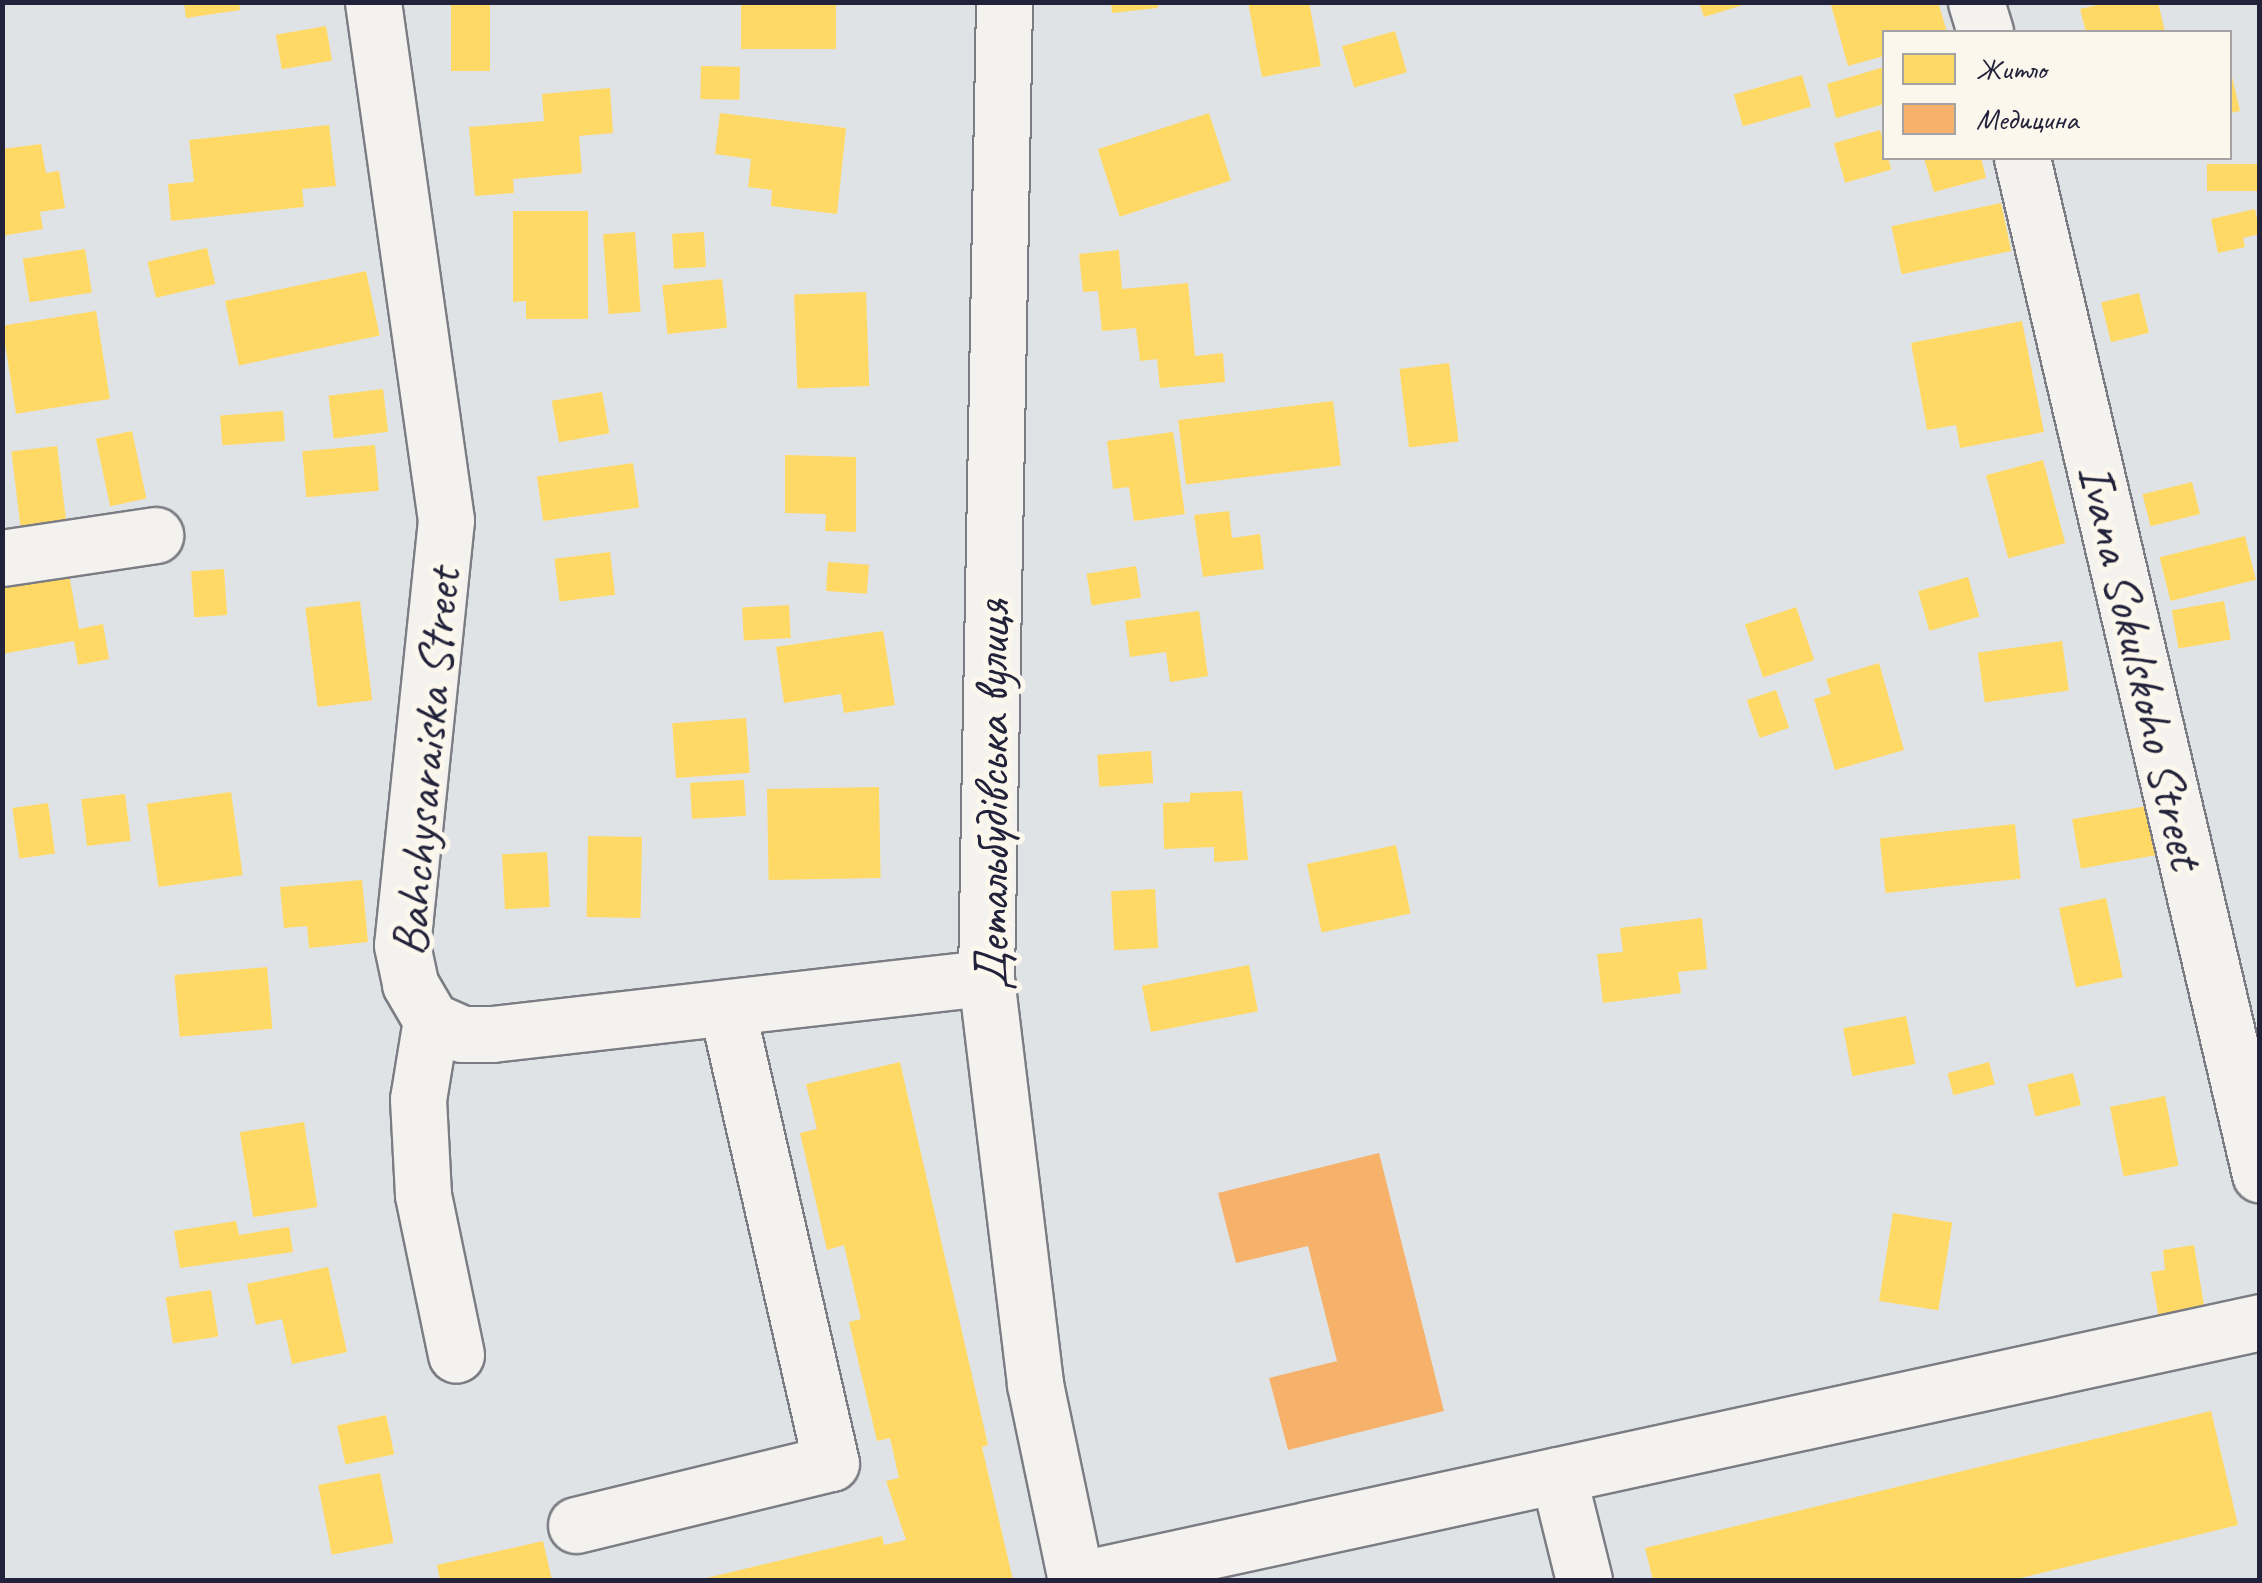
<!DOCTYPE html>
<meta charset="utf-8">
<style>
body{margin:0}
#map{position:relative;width:2262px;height:1583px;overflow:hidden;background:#e0e3e6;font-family:Caveat,sans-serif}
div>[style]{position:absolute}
.homes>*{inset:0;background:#ffd966;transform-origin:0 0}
.health>*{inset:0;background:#f6b26b}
.roads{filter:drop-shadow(2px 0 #7c7d84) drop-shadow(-2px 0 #7c7d84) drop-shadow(0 2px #7c7d84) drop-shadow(0 -2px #7c7d84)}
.minor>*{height:55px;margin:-27.5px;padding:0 27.5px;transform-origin:27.5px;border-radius:27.5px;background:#f3f2ef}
span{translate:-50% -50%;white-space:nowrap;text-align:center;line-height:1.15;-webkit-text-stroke:10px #fbf7ec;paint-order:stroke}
.street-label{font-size:50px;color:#22223b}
.frame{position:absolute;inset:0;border:5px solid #22223b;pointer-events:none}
.legend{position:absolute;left:1882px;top:30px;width:350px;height:130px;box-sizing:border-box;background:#fbf7ec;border:2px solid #a4a2a5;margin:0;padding:12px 18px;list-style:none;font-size:30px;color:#22223b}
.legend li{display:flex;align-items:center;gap:20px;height:50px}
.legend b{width:50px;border:2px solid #a4a2a5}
</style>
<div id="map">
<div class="homes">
<div style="clip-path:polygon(184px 2px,239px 2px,240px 10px,186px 18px)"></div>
<div style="left:451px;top:2px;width:39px;height:69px"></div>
<div style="left:741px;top:2px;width:95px;height:47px"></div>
<div style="clip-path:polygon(1111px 2px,1157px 2px,1158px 8px,1112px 13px)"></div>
<div style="clip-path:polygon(1248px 2px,1309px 2px,1321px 66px,1262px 77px)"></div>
<div style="clip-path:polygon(1699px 2px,1750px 2px,1750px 3px,1704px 17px)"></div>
<div style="clip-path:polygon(1839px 2px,1938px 2px,1947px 32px,1884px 32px,1884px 56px,1848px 66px,1831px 5px)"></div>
<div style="clip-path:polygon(2110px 2px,2158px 2px,2165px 32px,2086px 32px,2080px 9px)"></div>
<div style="left:326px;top:26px;width:35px;height:51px;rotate:80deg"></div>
<div style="left:1395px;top:31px;width:43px;height:55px;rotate:74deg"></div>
<div style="left:701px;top:66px;width:39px;height:33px;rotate:1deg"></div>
<div style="clip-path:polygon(1884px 67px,1884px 104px,1836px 118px,1827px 84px)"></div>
<div style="clip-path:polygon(2230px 68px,2240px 111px,2230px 113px)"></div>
<div style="left:1802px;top:75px;width:33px;height:71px;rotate:74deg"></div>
<div style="clip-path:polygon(610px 88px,613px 133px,579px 136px,582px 173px,513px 179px,514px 193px,475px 196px,469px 127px,544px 121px,542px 94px)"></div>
<div style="clip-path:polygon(720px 113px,846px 128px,837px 214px,771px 206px,772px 190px,748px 187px,751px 159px,715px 154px)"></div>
<div style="left:1209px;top:113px;width:71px;height:117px;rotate:72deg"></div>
<div style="clip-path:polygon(329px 125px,336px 186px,302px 189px,304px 207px,171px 221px,168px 184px,194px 182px,189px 140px)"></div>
<div style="left:1880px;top:130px;width:41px;height:48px;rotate:74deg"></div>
<div style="clip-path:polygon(41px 144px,46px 173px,59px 171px,65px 208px,40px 212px,43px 229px,2px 236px,2px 149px)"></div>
<div style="clip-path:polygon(1924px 158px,1981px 158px,1986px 178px,1934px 192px)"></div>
<div style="left:2260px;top:164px;width:27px;height:53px;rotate:90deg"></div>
<div style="left:2001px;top:203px;width:49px;height:112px;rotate:78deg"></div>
<div style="clip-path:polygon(2255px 209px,2260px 234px,2243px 238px,2245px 247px,2218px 253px,2211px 219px)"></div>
<div style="clip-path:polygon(513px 211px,588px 211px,588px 319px,526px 319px,526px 301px,513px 302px)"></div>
<div style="left:635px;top:232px;width:80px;height:32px;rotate:86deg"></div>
<div style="left:704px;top:232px;width:35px;height:32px;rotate:87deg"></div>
<div style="left:207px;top:248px;width:37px;height:61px;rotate:77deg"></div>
<div style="left:85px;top:249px;width:44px;height:63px;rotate:81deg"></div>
<div style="clip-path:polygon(1119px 250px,1122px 289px,1188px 283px,1195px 356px,1223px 353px,1225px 382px,1160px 388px,1157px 359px,1140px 361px,1136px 328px,1102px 331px,1098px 291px,1083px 292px,1079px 254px)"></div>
<div style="left:366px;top:271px;width:66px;height:144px;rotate:78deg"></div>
<div style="left:722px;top:279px;width:49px;height:60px;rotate:84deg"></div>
<div style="left:866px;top:292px;width:94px;height:72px;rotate:88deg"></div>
<div style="left:2139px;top:293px;width:41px;height:39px;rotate:76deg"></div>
<div style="left:96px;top:311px;width:89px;height:95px;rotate:81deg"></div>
<div style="clip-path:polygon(2022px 321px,2044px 432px,1960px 448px,1956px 425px,1927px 430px,1911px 343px)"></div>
<div style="left:1449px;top:363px;width:79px;height:50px;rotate:83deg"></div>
<div style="left:383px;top:389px;width:43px;height:55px;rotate:83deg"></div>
<div style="left:602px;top:392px;width:42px;height:51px;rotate:80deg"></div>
<div style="left:1333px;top:401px;width:65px;height:156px;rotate:83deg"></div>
<div style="left:283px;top:411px;width:30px;height:63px;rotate:86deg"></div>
<div style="left:132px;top:431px;width:69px;height:37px;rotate:78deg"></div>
<div style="clip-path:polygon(1173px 432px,1185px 514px,1134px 521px,1129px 487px,1113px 489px,1107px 441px)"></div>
<div style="left:375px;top:445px;width:46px;height:73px;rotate:85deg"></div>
<div style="left:57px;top:446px;width:76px;height:46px;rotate:83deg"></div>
<div style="clip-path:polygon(785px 455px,856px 457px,856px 532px,825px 531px,826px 514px,785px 513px)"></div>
<div style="left:2043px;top:460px;width:86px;height:59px;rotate:75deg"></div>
<div style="left:633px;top:463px;width:45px;height:97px;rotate:82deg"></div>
<div style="left:2192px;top:482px;width:33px;height:51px;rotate:76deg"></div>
<div style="clip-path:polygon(1229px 511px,1232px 538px,1260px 534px,1264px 569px,1203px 577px,1194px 515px)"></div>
<div style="left:2245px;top:536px;width:45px;height:88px;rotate:76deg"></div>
<div style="left:610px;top:552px;width:43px;height:56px;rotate:83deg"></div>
<div style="left:828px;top:562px;width:41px;height:29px;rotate:4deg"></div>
<div style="left:1136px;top:566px;width:32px;height:50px;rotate:81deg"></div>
<div style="clip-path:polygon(68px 569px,79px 629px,103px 624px,109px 659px,78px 665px,74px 641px,2px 654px,2px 581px)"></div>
<div style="left:224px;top:569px;width:46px;height:33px;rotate:86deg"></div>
<div style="left:1968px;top:577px;width:41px;height:52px;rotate:74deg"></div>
<div style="left:360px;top:601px;width:100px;height:55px;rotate:83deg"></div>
<div style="left:2224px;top:601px;width:39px;height:53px;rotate:80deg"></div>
<div style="left:789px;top:605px;width:33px;height:47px;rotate:87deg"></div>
<div style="left:1796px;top:607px;width:56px;height:54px;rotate:71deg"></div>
<div style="clip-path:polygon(1199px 611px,1208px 676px,1170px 682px,1166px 652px,1130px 657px,1125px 621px)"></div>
<div style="clip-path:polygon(883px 631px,895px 705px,844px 713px,841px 694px,784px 703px,776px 647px)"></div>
<div style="left:2062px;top:641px;width:50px;height:85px;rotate:82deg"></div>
<div style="clip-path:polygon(1879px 663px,1904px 750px,1835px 770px,1814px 699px,1831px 694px,1826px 679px)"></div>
<div style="left:1776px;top:690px;width:40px;height:31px;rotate:71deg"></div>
<div style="left:746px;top:718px;width:55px;height:74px;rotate:86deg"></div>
<div style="left:1151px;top:751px;width:32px;height:54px;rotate:86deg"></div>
<div style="left:744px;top:780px;width:36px;height:54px;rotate:87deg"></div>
<div style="left:879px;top:787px;width:91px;height:112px;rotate:89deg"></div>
<div style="clip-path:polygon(1242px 791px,1248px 860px,1214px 862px,1214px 847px,1164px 849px,1163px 803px,1190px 802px,1190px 793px)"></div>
<div style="left:231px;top:792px;width:84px;height:85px;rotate:82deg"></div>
<div style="left:125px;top:794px;width:47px;height:44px;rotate:83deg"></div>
<div style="left:48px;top:803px;width:51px;height:36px;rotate:82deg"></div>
<div style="left:2147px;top:806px;width:50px;height:76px;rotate:80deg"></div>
<div style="left:2015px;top:824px;width:55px;height:136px;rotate:84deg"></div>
<div style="left:588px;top:836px;width:54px;height:81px;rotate:1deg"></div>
<div style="left:1396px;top:845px;width:70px;height:91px;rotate:78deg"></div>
<div style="left:547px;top:852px;width:55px;height:45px;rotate:87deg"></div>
<div style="clip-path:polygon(362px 880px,368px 942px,309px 948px,307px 926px,284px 928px,280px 887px)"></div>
<div style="left:1155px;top:889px;width:59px;height:44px;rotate:87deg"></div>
<div style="left:2106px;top:898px;width:81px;height:48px;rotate:78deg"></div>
<div style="clip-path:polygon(1702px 918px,1707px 969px,1678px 972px,1681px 993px,1603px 1003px,1597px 954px,1623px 952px,1620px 928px)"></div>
<div style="left:1249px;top:965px;width:47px;height:109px;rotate:79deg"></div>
<div style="left:267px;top:967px;width:62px;height:93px;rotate:85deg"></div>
<div style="left:1906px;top:1016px;width:49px;height:64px;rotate:79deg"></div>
<div style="clip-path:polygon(900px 1062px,988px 1445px,982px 1447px,1013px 1580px,698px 1580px,882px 1536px,884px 1545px,906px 1540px,886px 1481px,899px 1478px,890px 1438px,877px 1441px,849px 1322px,861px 1319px,844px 1245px,827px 1250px,800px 1133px,817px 1129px,806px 1084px)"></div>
<div style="left:1989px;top:1062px;width:23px;height:43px;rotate:75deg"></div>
<div style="left:2073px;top:1073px;width:33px;height:47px;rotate:76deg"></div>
<div style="left:2165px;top:1096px;width:71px;height:56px;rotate:79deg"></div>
<div style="left:304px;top:1122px;width:86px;height:65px;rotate:81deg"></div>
<div style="left:1893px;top:1213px;width:60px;height:89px;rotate:9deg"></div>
<div style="clip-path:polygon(236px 1221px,239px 1235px,289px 1227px,293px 1252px,180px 1268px,174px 1231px)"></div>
<div style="clip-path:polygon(2194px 1245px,2207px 1323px,2161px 1331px,2151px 1272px,2165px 1270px,2163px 1250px)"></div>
<div style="clip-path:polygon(328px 1267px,347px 1352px,292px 1364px,282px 1319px,256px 1325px,247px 1284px)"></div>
<div style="left:211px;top:1290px;width:47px;height:46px;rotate:81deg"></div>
<div style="clip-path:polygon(2211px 1411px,2238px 1525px,2012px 1580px,1653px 1580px,1645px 1548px)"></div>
<div style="left:386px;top:1415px;width:40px;height:50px;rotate:78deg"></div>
<div style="left:380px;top:1473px;width:71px;height:63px;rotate:79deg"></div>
<div style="clip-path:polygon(543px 1541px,552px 1580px,440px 1580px,437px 1565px)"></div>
</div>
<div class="health">
<div style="clip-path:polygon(1379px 1153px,1444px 1411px,1288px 1450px,1269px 1378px,1337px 1361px,1308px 1246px,1236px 1263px,1218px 1193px)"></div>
</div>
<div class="roads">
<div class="minor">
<div style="left:373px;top:2px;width:523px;rotate:81.98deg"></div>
<div style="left:446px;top:520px;width:427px;rotate:95.9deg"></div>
<div style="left:402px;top:945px;width:40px;rotate:78deg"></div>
<div style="left:410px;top:984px;width:42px;rotate:59.7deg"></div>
<div style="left:431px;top:1020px;width:34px;rotate:24deg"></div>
<div style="left:462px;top:1034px;width:30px"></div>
<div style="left:492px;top:1034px;width:497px;rotate:-6.5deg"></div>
<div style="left:1004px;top:2px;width:976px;rotate:91.06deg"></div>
<div style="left:986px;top:978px;width:409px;rotate:83.1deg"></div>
<div style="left:1035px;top:1384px;width:200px;rotate:78.2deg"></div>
<div style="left:1976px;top:2px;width:31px;rotate:73deg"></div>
<div style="left:2022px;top:158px;width:1044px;rotate:76.82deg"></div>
<div style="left:2px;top:558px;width:155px;rotate:-8.5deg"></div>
<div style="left:431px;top:1020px;width:80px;rotate:99.3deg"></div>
<div style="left:418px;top:1099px;width:96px;rotate:87deg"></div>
<div style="left:423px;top:1195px;width:163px;rotate:78.3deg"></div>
<div style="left:1558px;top:1475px;width:108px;rotate:76.1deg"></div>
<div style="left:576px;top:1525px;width:262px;rotate:-13.7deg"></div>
<div style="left:831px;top:1463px;width:467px;rotate:-102.9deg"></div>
<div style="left:1076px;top:1580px;width:1212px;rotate:-12.29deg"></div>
</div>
</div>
<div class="street-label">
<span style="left:2141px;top:666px;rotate:77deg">Ivana Sokulskoho Street</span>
<span style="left:426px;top:762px;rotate:-85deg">Bahchysaraiska Street</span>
<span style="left:992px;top:795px;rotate:-90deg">Детальбудівська вулиця</span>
</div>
<div class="frame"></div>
<ul class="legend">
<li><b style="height:28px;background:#ffd966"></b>Житло</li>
<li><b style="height:28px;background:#f6b26b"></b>Медицина</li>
</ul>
</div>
